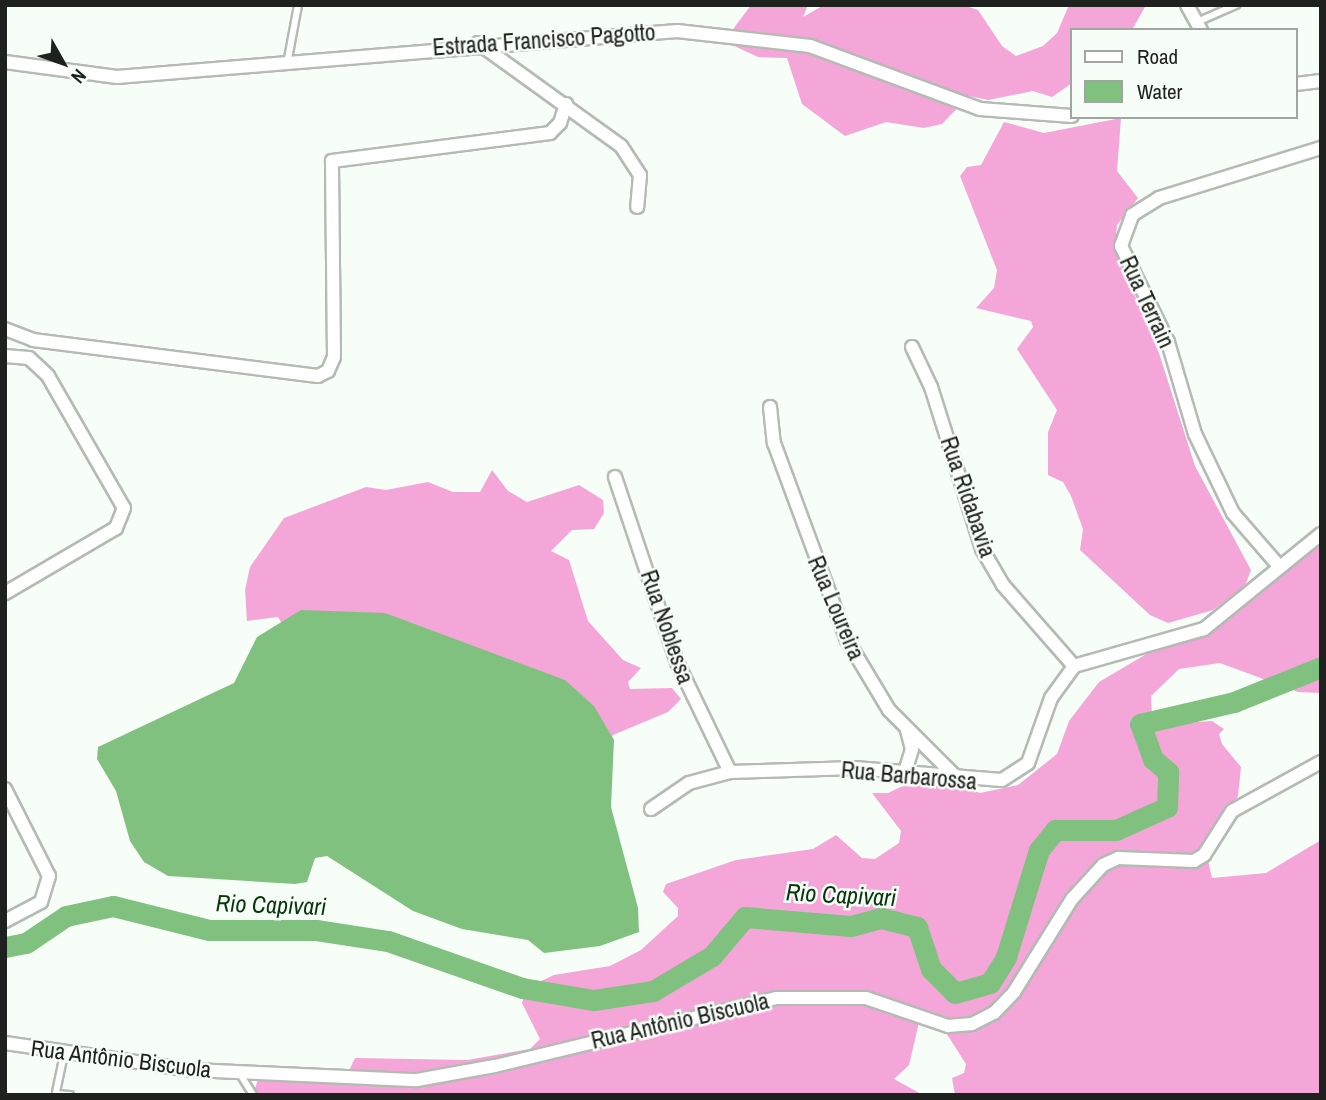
<!DOCTYPE html>
<meta charset="utf-8">
<style>
body{margin:0}
#map{position:relative;width:1326px;height:1100px;overflow:hidden;background:#f7fdf7;font-family:"Archivo Narrow",sans-serif}
div>[style]{position:absolute}
.forest>*{inset:0;background:#f5a6d9}
.water>*{inset:0;background:#80c180}
.river>*{height:21px;margin:-10.5px;padding:0 10.5px;transform-origin:10.5px;border-radius:10.5px;background:#80c180}
.roads{filter:drop-shadow(2px 0 #b5bab4) drop-shadow(-2px 0 #b5bab4) drop-shadow(0 2px #b5bab4) drop-shadow(0 -2px #b5bab4)}
.lane>*{height:6px;margin:-3px;padding:0 3px;transform-origin:3px;border-radius:3px;background:#fff}
.street>*{height:12px;margin:-6px;padding:0 6px;transform-origin:6px;border-radius:6px;background:#fff}
span{translate:-50% -50%;white-space:nowrap;text-align:center;line-height:1.15;-webkit-text-stroke:5px #f7fdf7;paint-order:stroke}
.street-label{font-size:23px;color:#1f211f}
.water-label{font-size:24px;color:#06360c;font-style:italic}
.frame{position:absolute;inset:0;border:7px solid #1f211f;pointer-events:none}
.legend{position:absolute;left:1070px;top:28px;width:228px;height:91px;box-sizing:border-box;background:#f7fdf7;border:2px solid #a1a5a1;margin:0;padding:9px 12px;list-style:none;font-size:21px;color:#1f211f}
.legend li{display:flex;align-items:center;gap:14px;height:35px}
.legend b{width:35px;border:2px solid #a1a5a1}
.north{position:absolute;left:28px;top:28px;width:70px;height:70px;-webkit-text-stroke:5px #f7fdf7;paint-order:stroke;rotate:130deg;font-size:19px;font-weight:700;line-height:28px;text-align:center;color:#1f211f}
.north::after{content:'';display:block;margin:auto;width:24px;height:32px;background:#1f211f;clip-path:polygon(50% 0,100% 100%,50% 72%,0 100%)}
</style>
<div id="map">
<div class="forest">
<div style="clip-path:polygon(751px 5px,808px 5px,803px 17px,824px 5px,963px 5px,978px 10px,1002px 46px,1016px 56px,1043px 46px,1057px 33px,1069px 5px,1146px 5px,1132px 30px,1072px 30px,1072px 83px,1052px 97px,1033px 91px,988px 100px,969px 96px,942px 124px,924px 128px,886px 122px,845px 136px,802px 104px,787px 58px,758px 57px,730px 44px,728px 36px)"></div>
<div style="clip-path:polygon(1121px 118px,1117px 171px,1138px 198px,1117px 225px,1115px 249px,1158px 350px,1195px 466px,1251px 570px,1245px 586px,1213px 610px,1168px 623px,1150px 615px,1080px 550px,1083px 529px,1071px 496px,1063px 482px,1048px 475px,1048px 432px,1057px 410px,1017px 349px,1033px 327px,1031px 321px,976px 308px,994px 288px,997px 270px,960px 176px,967px 167px,981px 165px,1004px 122px,1044px 133px)"></div>
<div style="clip-path:polygon(492px 470px,508px 491px,527px 502px,579px 485px,603px 500px,604px 513px,594px 529px,572px 530px,551px 551px,569px 560px,588px 621px,623px 660px,641px 668px,628px 682px,630px 689px,672px 688px,681px 699px,668px 712px,613px 735px,604px 760px,286px 631px,278px 617px,247px 621px,245px 590px,250px 567px,284px 518px,366px 487px,386px 490px,428px 482px,453px 492px,480px 492px)"></div>
<div style="clip-path:polygon(1321px 532px,1321px 693px,1298px 692px,1220px 663px,1179px 669px,1151px 696px,1152px 716px,1168px 724px,1212px 721px,1224px 729px,1219px 734px,1222px 744px,1241px 767px,1238px 796px,1206px 851px,1212px 878px,1266px 873px,1321px 840px,1321px 1095px,955px 1095px,952px 1078px,964px 1073px,966px 1064px,939px 1022px,920px 1018px,909px 1065px,894px 1079px,923px 1095px,253px 1095px,259px 1076px,345px 1079px,355px 1058px,467px 1060px,530px 1049px,540px 1039px,522px 1003px,526px 988px,554px 975px,610px 966px,641px 950px,678px 916px,678px 908px,663px 892px,666px 884px,736px 860px,813px 849px,836px 835px,862px 858px,875px 859px,899px 843px,901px 831px,872px 793px,888px 793px,926px 775px,980px 793px,1018px 785px,1057px 754px,1069px 721px,1099px 682px,1160px 646px,1201px 632px)"></div>
</div>
<div class="water">
<div style="clip-path:polygon(301px 610px,385px 613px,565px 680px,594px 706px,614px 740px,611px 807px,638px 908px,639px 932px,600px 946px,544px 953px,528px 940px,462px 929px,413px 911px,327px 856px,315px 858px,307px 882px,295px 884px,168px 876px,144px 862px,130px 841px,116px 791px,97px 759px,98px 747px,234px 683px,257px 637px)"></div>
</div>
<div class="river">
<div style="left:5px;top:947px;width:21px;rotate:-11deg"></div>
<div style="left:26px;top:943px;width:48px;rotate:-34deg"></div>
<div style="left:66px;top:916px;width:48px;rotate:-12deg"></div>
<div style="left:113px;top:906px;width:99px;rotate:14deg"></div>
<div style="left:209px;top:930px;width:107px"></div>
<div style="left:316px;top:930px;width:73px;rotate:8.7deg"></div>
<div style="left:388px;top:941px;width:142px;rotate:19.3deg"></div>
<div style="left:522px;top:988px;width:73px;rotate:9.5deg"></div>
<div style="left:594px;top:1000px;width:60px;rotate:-8.7deg"></div>
<div style="left:653px;top:991px;width:69px;rotate:-30.7deg"></div>
<div style="left:712px;top:956px;width:51px;rotate:-49.8deg"></div>
<div style="left:745px;top:917px;width:106px;rotate:4.9deg"></div>
<div style="left:851px;top:926px;width:31px;rotate:-15deg"></div>
<div style="left:881px;top:918px;width:37px;rotate:14deg"></div>
<div style="left:917px;top:927px;width:44px;rotate:71.6deg"></div>
<div style="left:931px;top:969px;width:34px;rotate:45deg"></div>
<div style="left:955px;top:993px;width:36px;rotate:-16deg"></div>
<div style="left:990px;top:983px;width:31px;rotate:-58deg"></div>
<div style="left:1006px;top:957px;width:112px;rotate:-72.9deg"></div>
<div style="left:1039px;top:850px;width:26px;rotate:-51deg"></div>
<div style="left:1055px;top:830px;width:61px"></div>
<div style="left:1116px;top:830px;width:56px;rotate:-24.3deg"></div>
<div style="left:1167px;top:807px;width:35px;rotate:-88deg"></div>
<div style="left:1168px;top:772px;width:20px;rotate:-139deg"></div>
<div style="left:1153px;top:759px;width:37px;rotate:-110deg"></div>
<div style="left:1140px;top:724px;width:97px;rotate:-13.2deg"></div>
<div style="left:1234px;top:702px;width:94px;rotate:-21.9deg"></div>
</div>
<div class="roads">
<div class="lane">
<div style="left:1197px;top:22px;width:43px;rotate:-23.6deg"></div>
<div style="left:287px;top:64px;width:60px;rotate:-79.4deg"></div>
<div style="left:240px;top:1074px;width:25px;rotate:58deg"></div>
<div style="left:56px;top:1092px;width:38px;rotate:-78deg"></div>
<div style="left:56px;top:1094px;width:14px;rotate:4deg"></div>
</div>
<div class="street">
<div style="left:1187px;top:5px;width:29px;rotate:61deg"></div>
<div style="left:478px;top:43px;width:176px;rotate:35.8deg"></div>
<div style="left:621px;top:146px;width:35px;rotate:57deg"></div>
<div style="left:640px;top:175px;width:32px;rotate:95deg"></div>
<div style="left:5px;top:62px;width:113px;rotate:7.6deg"></div>
<div style="left:117px;top:77px;width:562px;rotate:-4.7deg"></div>
<div style="left:677px;top:31px;width:134px;rotate:6.4deg"></div>
<div style="left:810px;top:46px;width:181px;rotate:20.3deg"></div>
<div style="left:980px;top:109px;width:92px;rotate:4.4deg"></div>
<div style="left:1296px;top:84px;width:25px;rotate:-7deg"></div>
<div style="left:5px;top:329px;width:30px;rotate:21deg"></div>
<div style="left:33px;top:340px;width:287px;rotate:7.2deg"></div>
<div style="left:318px;top:376px;width:11px;rotate:-27deg"></div>
<div style="left:328px;top:371px;width:15px;rotate:-67deg"></div>
<div style="left:334px;top:357px;width:196px;rotate:-90.6deg"></div>
<div style="left:332px;top:161px;width:220px;rotate:-7.3deg"></div>
<div style="left:550px;top:133px;width:14px;rotate:-45deg"></div>
<div style="left:560px;top:123px;width:20px;rotate:-72deg"></div>
<div style="left:912px;top:347px;width:44px;rotate:64.6deg"></div>
<div style="left:931px;top:387px;width:170px;rotate:72.5deg"></div>
<div style="left:982px;top:549px;width:42px;rotate:59.7deg"></div>
<div style="left:1003px;top:585px;width:108px;rotate:48.8deg"></div>
<div style="left:5px;top:356px;width:24px;rotate:5deg"></div>
<div style="left:29px;top:358px;width:26px;rotate:43deg"></div>
<div style="left:48px;top:376px;width:152px;rotate:60.1deg"></div>
<div style="left:124px;top:508px;width:22px;rotate:112deg"></div>
<div style="left:116px;top:528px;width:129px;rotate:149.6deg"></div>
<div style="left:770px;top:407px;width:36px;rotate:84deg"></div>
<div style="left:774px;top:443px;width:210px;rotate:69.7deg"></div>
<div style="left:847px;top:640px;width:82px;rotate:59deg"></div>
<div style="left:889px;top:710px;width:98px;rotate:45deg"></div>
<div style="left:615px;top:477px;width:195px;rotate:71.5deg"></div>
<div style="left:677px;top:662px;width:122px;rotate:64.3deg"></div>
<div style="left:1278px;top:565px;width:69px;rotate:-130.9deg"></div>
<div style="left:1233px;top:513px;width:88px;rotate:-115.7deg"></div>
<div style="left:1195px;top:434px;width:96px;rotate:-106.4deg"></div>
<div style="left:1168px;top:342px;width:107px;rotate:-116.1deg"></div>
<div style="left:1121px;top:246px;width:33px;rotate:-70deg"></div>
<div style="left:1132px;top:215px;width:32px;rotate:-32deg"></div>
<div style="left:1159px;top:198px;width:170px;rotate:-17.2deg"></div>
<div style="left:905px;top:772px;width:24px;rotate:-73deg"></div>
<div style="left:912px;top:749px;width:20px;rotate:-105deg"></div>
<div style="left:5px;top:789px;width:97px;rotate:63.2deg"></div>
<div style="left:49px;top:876px;width:27px;rotate:107deg"></div>
<div style="left:41px;top:902px;width:41px;rotate:152.2deg"></div>
<div style="left:651px;top:809px;width:46px;rotate:-34.4deg"></div>
<div style="left:689px;top:783px;width:42px;rotate:-15deg"></div>
<div style="left:730px;top:772px;width:125px;rotate:-1.8deg"></div>
<div style="left:855px;top:768px;width:147px;rotate:4.7deg"></div>
<div style="left:1002px;top:780px;width:31px;rotate:-33deg"></div>
<div style="left:1028px;top:763px;width:69px;rotate:-70.5deg"></div>
<div style="left:1051px;top:698px;width:39px;rotate:-54deg"></div>
<div style="left:1074px;top:666px;width:135px;rotate:-15.9deg"></div>
<div style="left:1204px;top:629px;width:151px;rotate:-39.1deg"></div>
<div style="left:5px;top:1043px;width:190px;rotate:8.2deg"></div>
<div style="left:193px;top:1070px;width:224px;rotate:2.6deg"></div>
<div style="left:417px;top:1080px;width:79px;rotate:-10.2deg"></div>
<div style="left:495px;top:1066px;width:289px;rotate:-13.6deg"></div>
<div style="left:776px;top:998px;width:90px"></div>
<div style="left:866px;top:998px;width:87px;rotate:18.9deg"></div>
<div style="left:948px;top:1026px;width:24px;rotate:-5deg"></div>
<div style="left:972px;top:1024px;width:25px;rotate:-27deg"></div>
<div style="left:994px;top:1013px;width:29px;rotate:-46deg"></div>
<div style="left:1014px;top:992px;width:110px;rotate:-58.1deg"></div>
<div style="left:1072px;top:899px;width:46px;rotate:-47.6deg"></div>
<div style="left:1103px;top:865px;width:17px;rotate:-25deg"></div>
<div style="left:1118px;top:858px;width:76px;rotate:2.3deg"></div>
<div style="left:1194px;top:861px;width:12px;rotate:-31deg"></div>
<div style="left:1204px;top:855px;width:52px;rotate:-57.5deg"></div>
<div style="left:1232px;top:811px;width:102px;rotate:-28.8deg"></div>
</div>
</div>
<div class="street-label">
<span style="left:544px;top:40px;rotate:-4deg">Estrada Francisco Pagotto</span>
<span style="left:1147px;top:302px;rotate:65deg">Rua Terrain</span>
<span style="left:968px;top:497px;rotate:71deg">Rua Ridabavia</span>
<span style="left:836px;top:608px;rotate:67deg">Rua Loureira</span>
<span style="left:667px;top:627px;rotate:71deg">Rua Noblessa</span>
<span style="left:909px;top:776px;rotate:5deg">Rua Barbarossa</span>
<span style="left:680px;top:1021px;rotate:-13deg">Rua Antônio Biscuola</span>
<span style="left:121px;top:1059px;rotate:7deg">Rua Antônio Biscuola</span>
</div>
<div class="water-label">
<span style="left:841px;top:895px;rotate:3deg">Rio Capivari</span>
<span style="left:271px;top:905px;rotate:2deg">Rio Capivari</span>
</div>
<div class="frame"></div>
<ul class="legend">
<li><b style="height:9px;background:#fff"></b>Road</li>
<li><b style="height:19px;background:#80c180"></b>Water</li>
</ul>
<div class="north">N</div>
</div>
